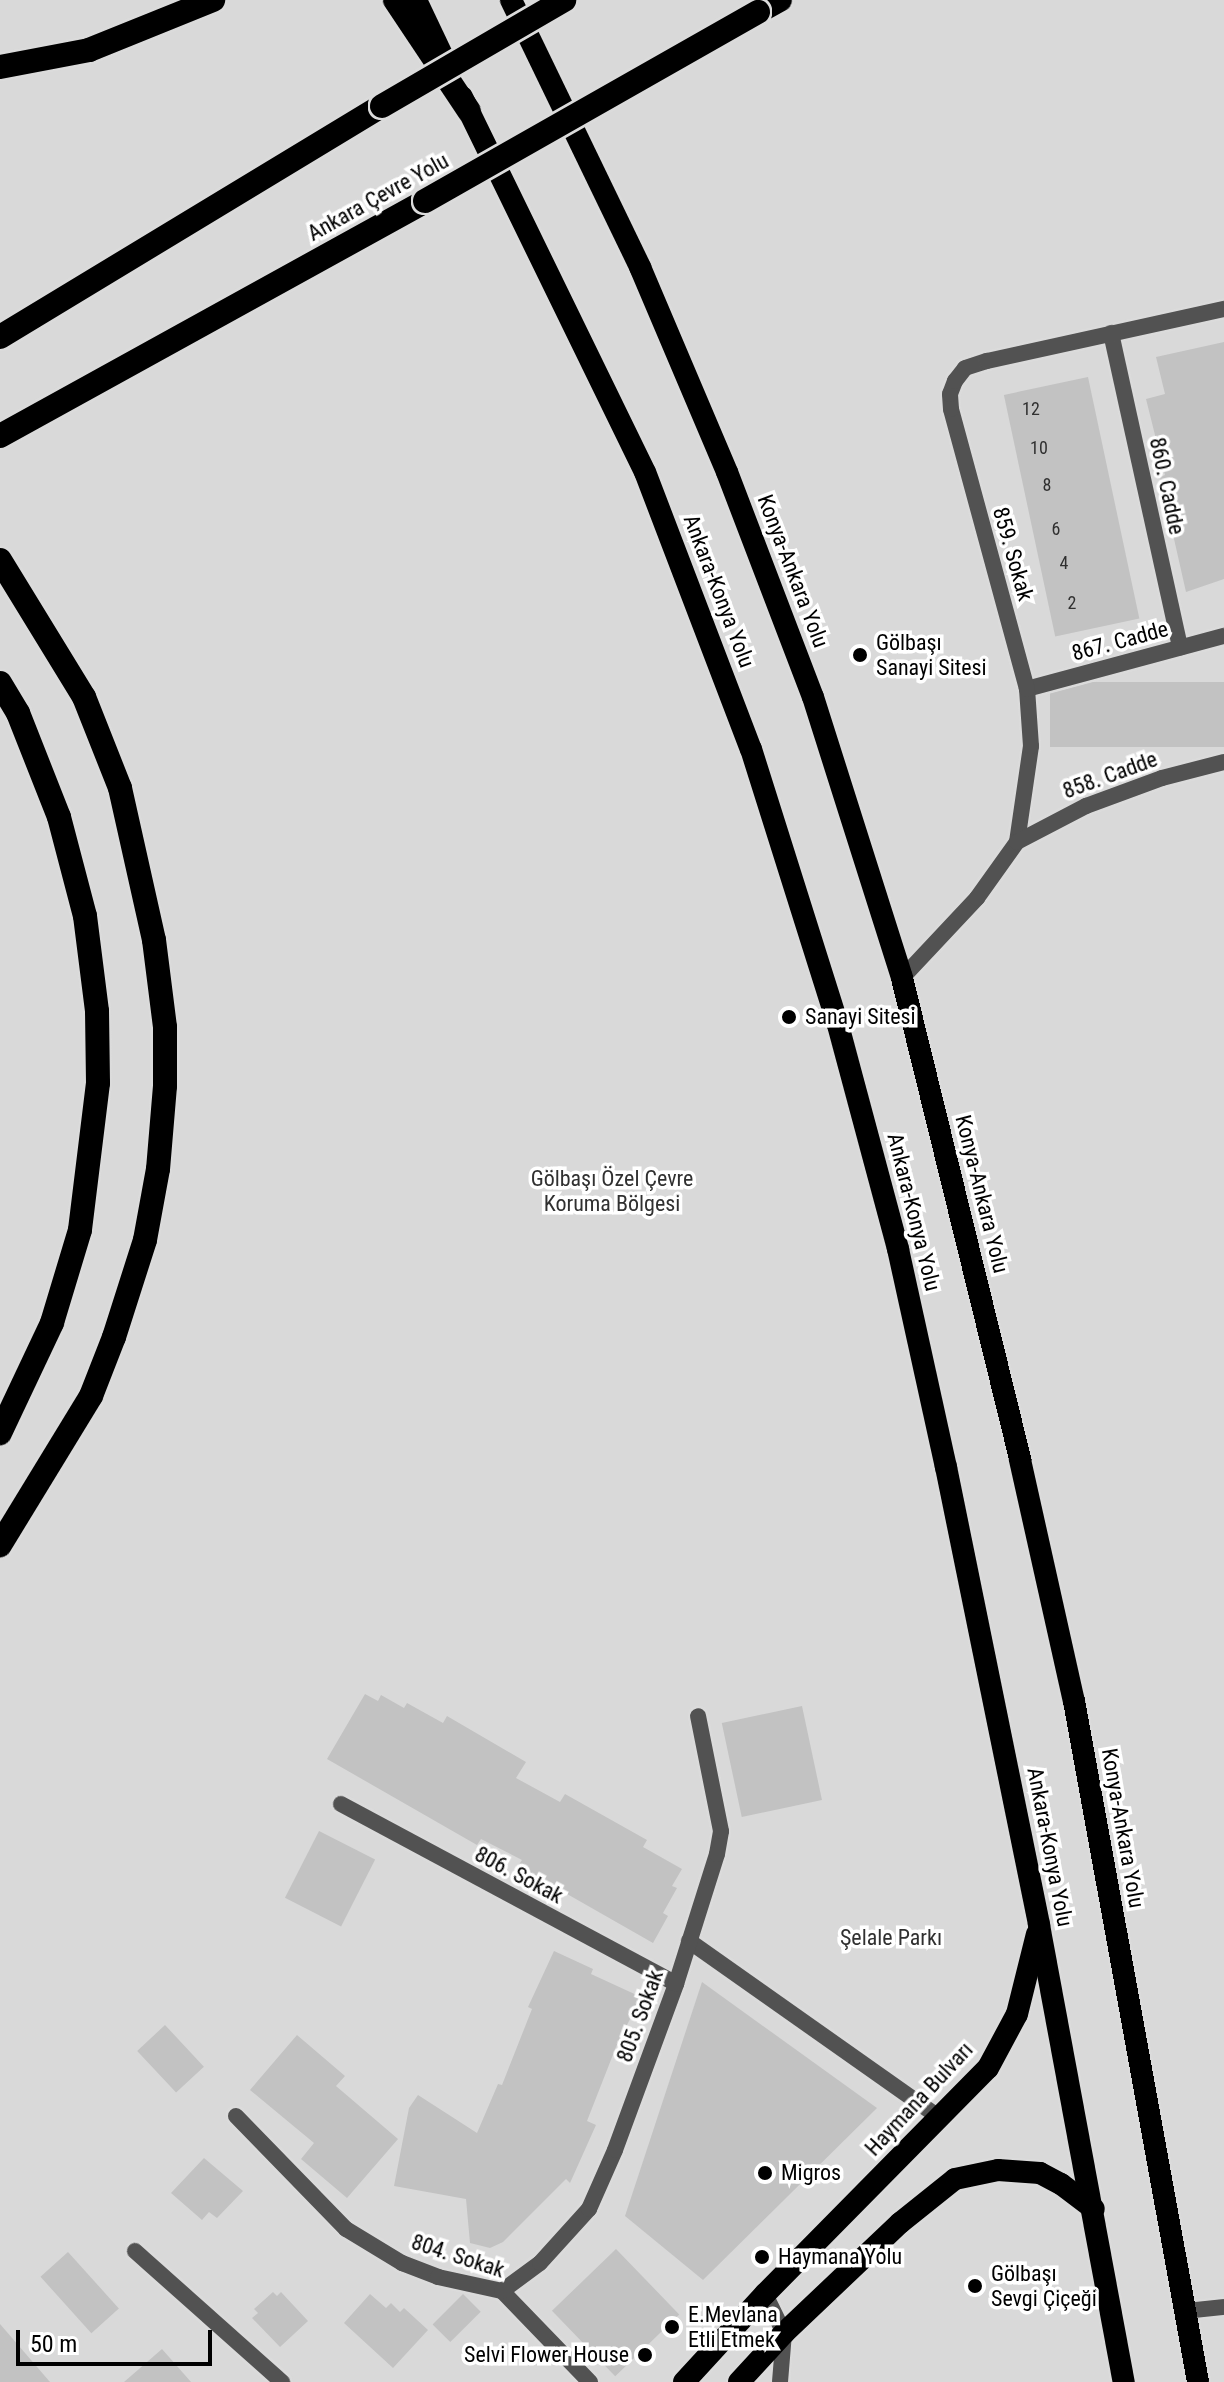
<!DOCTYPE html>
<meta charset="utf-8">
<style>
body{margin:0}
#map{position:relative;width:1224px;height:2382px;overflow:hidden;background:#fff;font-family:"Roboto Condensed",sans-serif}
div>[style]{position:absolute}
.green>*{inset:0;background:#d9d9d9;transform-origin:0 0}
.building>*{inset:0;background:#c2c2c2;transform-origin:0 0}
.roads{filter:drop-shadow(2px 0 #dbdbdb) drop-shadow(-2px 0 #dbdbdb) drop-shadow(0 2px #dbdbdb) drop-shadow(0 -2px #dbdbdb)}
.minor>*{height:16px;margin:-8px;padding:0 8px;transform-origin:8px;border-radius:8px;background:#525252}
.tertiary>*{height:16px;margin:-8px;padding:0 8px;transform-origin:8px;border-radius:8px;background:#525252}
.trunk>*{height:22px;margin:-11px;padding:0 11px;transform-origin:11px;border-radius:11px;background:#000}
.motorway>*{height:24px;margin:-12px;padding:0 12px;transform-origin:12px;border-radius:12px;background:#000}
.bridges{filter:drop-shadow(2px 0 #dbdbdb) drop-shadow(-2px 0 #dbdbdb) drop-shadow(0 2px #dbdbdb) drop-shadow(0 -2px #dbdbdb)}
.motorway-bridge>*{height:24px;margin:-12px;padding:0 12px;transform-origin:12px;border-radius:12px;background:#000}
.dots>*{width:22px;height:22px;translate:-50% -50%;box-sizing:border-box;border:4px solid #fff;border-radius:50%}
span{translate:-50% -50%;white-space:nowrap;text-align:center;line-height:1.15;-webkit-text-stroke:7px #fff;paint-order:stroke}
.number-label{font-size:18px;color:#303030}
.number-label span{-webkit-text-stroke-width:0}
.street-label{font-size:22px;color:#000}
.poi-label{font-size:22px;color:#000}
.left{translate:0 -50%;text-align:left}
.right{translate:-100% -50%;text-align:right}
.park-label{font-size:22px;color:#303030}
.scale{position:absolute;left:16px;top:2330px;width:196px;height:36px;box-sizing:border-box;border:4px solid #000;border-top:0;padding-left:10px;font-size:24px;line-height:28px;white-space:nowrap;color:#000;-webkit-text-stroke:6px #fff;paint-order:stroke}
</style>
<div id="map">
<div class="green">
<div style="left:0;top:0;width:1224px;height:2382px"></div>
</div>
<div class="building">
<div style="clip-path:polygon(1224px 342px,1224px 579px,1186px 592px,1160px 477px,1165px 475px,1146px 399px,1165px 394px,1156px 357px)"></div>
<div style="left:1088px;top:377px;width:247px;height:86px;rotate:78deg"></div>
<div style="left:1224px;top:682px;width:65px;height:174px;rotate:90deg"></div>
<div style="clip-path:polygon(365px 1694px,378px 1701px,381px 1695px,404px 1708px,407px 1703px,443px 1723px,447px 1716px,526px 1762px,516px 1778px,560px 1802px,565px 1794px,647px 1840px,643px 1847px,682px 1869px,672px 1886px,677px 1888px,663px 1913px,668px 1916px,653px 1943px,518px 1866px,522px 1860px,481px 1839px,477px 1845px,327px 1759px)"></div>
<div style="left:802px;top:1706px;width:96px;height:82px;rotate:78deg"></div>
<div style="left:319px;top:1831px;width:63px;height:75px;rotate:27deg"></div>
<div style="clip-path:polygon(554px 1951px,593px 1969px,591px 1974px,641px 1997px,616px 2047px,587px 2121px,596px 2125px,570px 2183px,566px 2179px,503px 2242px,490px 2248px,470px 2243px,466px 2199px,394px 2186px,409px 2108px,418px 2095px,477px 2133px,498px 2084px,502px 2085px,532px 2009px,528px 2007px)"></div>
<div style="clip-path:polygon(702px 1982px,877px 2108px,703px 2280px,625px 2216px)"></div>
<div style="left:165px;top:2025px;width:57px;height:38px;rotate:47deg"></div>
<div style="clip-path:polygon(297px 2035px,345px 2076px,336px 2086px,398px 2139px,347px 2198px,301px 2159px,314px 2143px,250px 2090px)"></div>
<div style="clip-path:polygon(204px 2158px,243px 2191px,217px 2218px,209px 2212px,202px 2220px,171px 2193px)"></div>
<div style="left:616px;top:2249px;width:91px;height:89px;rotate:46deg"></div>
<div style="left:68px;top:2252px;width:76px;height:37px;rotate:48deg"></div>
<div style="clip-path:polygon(273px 2292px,277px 2296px,281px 2292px,308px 2321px,280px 2347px,252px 2318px,258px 2313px,254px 2309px)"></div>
<div style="clip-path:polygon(370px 2294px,386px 2308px,391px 2303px,400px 2312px,404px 2308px,428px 2330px,393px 2368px,344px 2323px)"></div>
<div style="left:463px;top:2294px;width:25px;height:43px;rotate:45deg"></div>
<div style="clip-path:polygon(0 2324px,50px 2382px,0 2382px)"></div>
<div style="clip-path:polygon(162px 2349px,191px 2382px,124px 2382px)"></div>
</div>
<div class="roads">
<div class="minor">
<div style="left:1111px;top:333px;width:322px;rotate:77.6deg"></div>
<div style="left:1027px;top:689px;width:204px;rotate:-15.1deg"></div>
<div style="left:1017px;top:842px;width:97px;rotate:-81.7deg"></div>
<div style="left:1031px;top:746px;width:57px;rotate:-94deg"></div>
<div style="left:1027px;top:689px;width:290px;rotate:-105.2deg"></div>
<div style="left:951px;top:409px;width:15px;rotate:-94deg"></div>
<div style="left:950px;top:394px;width:14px;rotate:-69deg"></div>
<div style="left:955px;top:381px;width:16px;rotate:-52deg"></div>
<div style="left:965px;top:368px;width:23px;rotate:-18deg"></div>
<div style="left:987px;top:361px;width:243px;rotate:-12.4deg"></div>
<div style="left:341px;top:1804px;width:380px;rotate:28.2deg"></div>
<div style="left:689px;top:1941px;width:307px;rotate:35.2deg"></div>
<div style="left:236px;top:2116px;width:158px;rotate:45.8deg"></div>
<div style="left:346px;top:2229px;width:66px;rotate:31.3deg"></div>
<div style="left:402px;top:2263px;width:39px;rotate:21deg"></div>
<div style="left:438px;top:2277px;width:66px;rotate:12.3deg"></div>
<div style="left:502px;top:2291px;width:127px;rotate:46deg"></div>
<div style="left:135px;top:2251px;width:197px;rotate:41.7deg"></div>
<div style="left:502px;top:2291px;width:47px;rotate:-36.4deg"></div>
<div style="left:540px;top:2263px;width:73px;rotate:-47.8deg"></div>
<div style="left:589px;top:2209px;width:64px;rotate:-66.2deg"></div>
<div style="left:615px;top:2150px;width:177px;rotate:-69.8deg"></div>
<div style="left:676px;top:1984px;width:136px;rotate:-72.5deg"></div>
<div style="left:717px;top:1854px;width:23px;rotate:-80deg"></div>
<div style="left:721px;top:1831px;width:117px;rotate:-101.3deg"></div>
<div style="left:1185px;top:2311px;width:39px;rotate:-6deg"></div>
</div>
<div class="tertiary">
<div style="left:902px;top:978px;width:110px;rotate:-46.8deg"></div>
<div style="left:977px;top:898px;width:69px;rotate:-54.5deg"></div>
<div style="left:1017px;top:842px;width:78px;rotate:-27.6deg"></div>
<div style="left:1086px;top:806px;width:81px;rotate:-20.2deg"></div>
<div style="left:1162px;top:778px;width:64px;rotate:-14.5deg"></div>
<div style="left:765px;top:2294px;width:43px;rotate:64deg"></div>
<div style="left:784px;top:2333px;width:49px;rotate:94.7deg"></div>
</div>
<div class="trunk">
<div style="left:416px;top:0;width:65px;rotate:64.6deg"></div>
<div style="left:511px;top:0;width:297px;rotate:64.2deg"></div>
<div style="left:640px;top:267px;width:223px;rotate:67deg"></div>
<div style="left:727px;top:472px;width:241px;rotate:69.1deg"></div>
<div style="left:813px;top:697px;width:295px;rotate:72.4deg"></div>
<div style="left:902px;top:978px;width:496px;rotate:76.2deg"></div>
<div style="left:1020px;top:1460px;width:247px;rotate:77.4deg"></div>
<div style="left:1074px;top:1701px;width:692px;rotate:79.68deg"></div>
<div style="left:462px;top:97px;width:417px;rotate:64deg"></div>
<div style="left:645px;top:472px;width:297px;rotate:69.1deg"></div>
<div style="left:751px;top:749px;width:289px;rotate:72.5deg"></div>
<div style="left:838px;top:1025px;width:232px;rotate:75deg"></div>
<div style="left:898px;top:1249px;width:223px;rotate:77.6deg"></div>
<div style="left:946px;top:1467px;width:467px;rotate:78.5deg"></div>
<div style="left:1039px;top:1925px;width:465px;rotate:79.5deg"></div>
<div style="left:684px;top:2382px;width:120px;rotate:-47.4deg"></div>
<div style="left:765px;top:2294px;width:317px;rotate:-45.4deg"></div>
<div style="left:988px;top:2068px;width:61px;rotate:-61.8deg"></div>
<div style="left:1017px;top:2014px;width:82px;rotate:-76deg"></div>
<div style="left:739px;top:2382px;width:67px;rotate:-47.4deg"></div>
<div style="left:784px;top:2333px;width:160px;rotate:-43.5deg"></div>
<div style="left:900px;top:2223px;width:70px;rotate:-38.7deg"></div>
<div style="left:955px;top:2179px;width:44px;rotate:-11.8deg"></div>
<div style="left:998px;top:2170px;width:42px;rotate:4.1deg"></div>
<div style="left:1040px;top:2173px;width:24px;rotate:28deg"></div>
<div style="left:1061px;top:2184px;width:41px;rotate:37.1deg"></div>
</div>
<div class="motorway">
<div style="left:395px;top:0;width:133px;rotate:56.3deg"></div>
<div style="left:758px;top:12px;width:25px;rotate:-29deg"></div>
<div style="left:0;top:67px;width:91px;rotate:-10.8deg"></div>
<div style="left:89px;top:50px;width:134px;rotate:-22deg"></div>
<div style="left:0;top:337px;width:446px;rotate:-31.2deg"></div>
<div style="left:0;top:436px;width:486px;rotate:-28.9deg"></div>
<div style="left:0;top:560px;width:161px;rotate:58.5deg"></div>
<div style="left:84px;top:697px;width:98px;rotate:68.4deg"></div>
<div style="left:120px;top:788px;width:156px;rotate:77.4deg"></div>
<div style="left:154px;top:940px;width:88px;rotate:82.8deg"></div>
<div style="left:165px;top:1027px;width:59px;rotate:90deg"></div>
<div style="left:165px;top:1086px;width:83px;rotate:94.8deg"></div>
<div style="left:158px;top:1169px;width:72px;rotate:100.4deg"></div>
<div style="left:145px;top:1240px;width:102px;rotate:107.7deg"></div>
<div style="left:114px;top:1337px;width:63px;rotate:111.3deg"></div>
<div style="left:91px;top:1396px;width:175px;rotate:121.4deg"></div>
<div style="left:0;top:683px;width:35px;rotate:59deg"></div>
<div style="left:18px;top:713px;width:112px;rotate:68.5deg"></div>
<div style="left:59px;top:817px;width:102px;rotate:75.3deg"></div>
<div style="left:85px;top:916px;width:96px;rotate:82.8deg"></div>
<div style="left:97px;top:1011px;width:72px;rotate:89.2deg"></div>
<div style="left:98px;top:1083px;width:148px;rotate:97deg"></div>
<div style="left:80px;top:1230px;width:97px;rotate:106.8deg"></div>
<div style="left:52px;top:1323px;width:122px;rotate:115.3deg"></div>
</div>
</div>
<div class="bridges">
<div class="motorway-bridge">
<div style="left:382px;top:106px;width:211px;rotate:-30.2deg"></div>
<div style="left:425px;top:201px;width:383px;rotate:-29.6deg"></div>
</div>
</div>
<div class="dots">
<div style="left:860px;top:655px;background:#000"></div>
<div style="left:789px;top:1017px;background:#000"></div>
<div style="left:765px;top:2173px;background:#000"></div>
<div style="left:762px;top:2257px;background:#000"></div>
<div style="left:975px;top:2286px;background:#000"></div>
<div style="left:672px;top:2327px;background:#000"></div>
<div style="left:645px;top:2355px;background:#000"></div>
</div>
<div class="number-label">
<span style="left:1031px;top:409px">12</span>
<span style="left:1039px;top:448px">10</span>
<span style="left:1047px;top:485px">8</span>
<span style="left:1056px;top:529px">6</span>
<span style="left:1064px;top:563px">4</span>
<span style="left:1072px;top:603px">2</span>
</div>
<div class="street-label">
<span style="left:378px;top:197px;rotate:-29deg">Ankara Çevre Yolu</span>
<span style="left:1167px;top:486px;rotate:78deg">860. Cadde</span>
<span style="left:1013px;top:554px;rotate:74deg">859. Sokak</span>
<span style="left:793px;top:571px;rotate:69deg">Konya-Ankara Yolu</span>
<span style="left:719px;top:591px;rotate:69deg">Ankara-Konya Yolu</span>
<span style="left:1120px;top:641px;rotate:-15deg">867. Cadde</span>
<span style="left:1110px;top:775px;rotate:-20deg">858. Cadde</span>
<span style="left:982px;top:1194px;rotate:76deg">Konya-Ankara Yolu</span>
<span style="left:914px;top:1212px;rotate:76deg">Ankara-Konya Yolu</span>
<span style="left:1123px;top:1828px;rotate:80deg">Konya-Ankara Yolu</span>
<span style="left:1050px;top:1847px;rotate:79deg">Ankara-Konya Yolu</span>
<span style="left:519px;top:1875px;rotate:28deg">806. Sokak</span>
<span style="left:640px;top:2016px;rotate:-70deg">805. Sokak</span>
<span style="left:919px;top:2099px;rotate:-47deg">Haymana Bulvarı</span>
<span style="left:458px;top:2256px;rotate:18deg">804. Sokak</span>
</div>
<div class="poi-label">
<span class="left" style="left:876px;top:655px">Gölbaşı<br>Sanayi Sitesi</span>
<span class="left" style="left:805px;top:1017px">Sanayi Sitesi</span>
<span class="left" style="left:781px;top:2173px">Migros</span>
<span class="left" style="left:778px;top:2257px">Haymana Yolu</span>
<span class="left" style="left:991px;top:2286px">Gölbaşı<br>Sevgi Çiçeği</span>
<span class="left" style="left:688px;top:2327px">E.Mevlana<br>Etli Etmek</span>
<span class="right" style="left:629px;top:2355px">Selvi Flower House</span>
</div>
<div class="park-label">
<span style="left:612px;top:1191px">Gölbaşı Özel Çevre<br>Koruma Bölgesi</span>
<span style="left:891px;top:1938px">Şelale Parkı</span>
</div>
<div class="scale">50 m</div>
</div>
